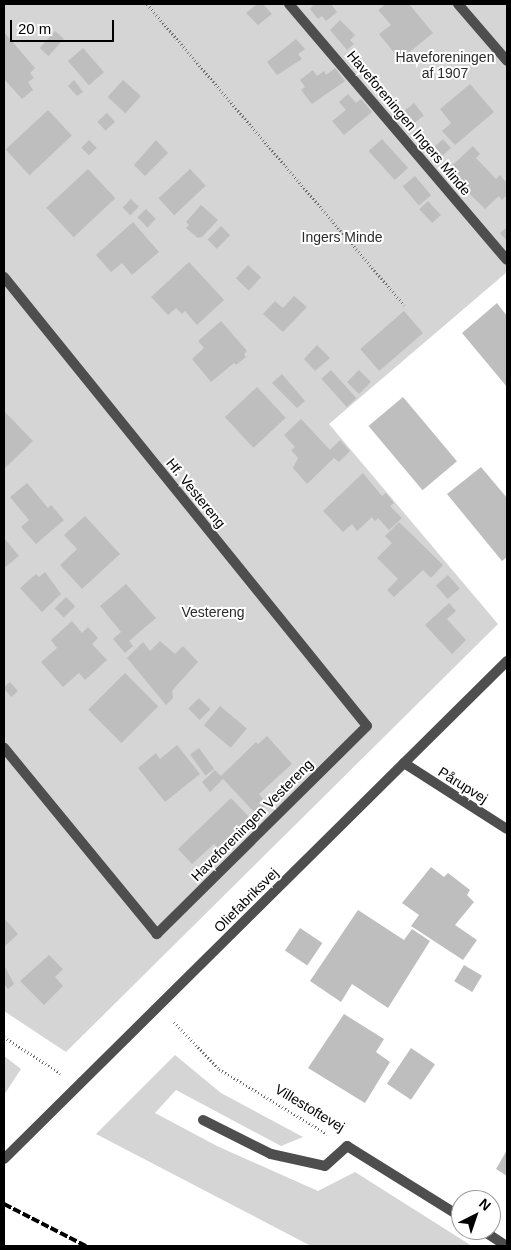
<!DOCTYPE html>
<meta charset="utf-8">
<style>
body{margin:0}
#map{position:relative;width:511px;height:1250px;overflow:hidden;background:#fff;font-family:Helvetica,sans-serif}
div>[style]{position:absolute}
.green>*{inset:0;background:#d5d5d5}
.building>*{inset:0;background:#bebebe;transform-origin:0 0}
.path>*{height:3px;margin-top:-1.5px;transform-origin:0;background:repeating-linear-gradient(90deg,#707070 0 1px,transparent 0 3.5px)}
.lane>*{height:10px;margin:-5px;padding:0 5px;transform-origin:5px;border-radius:5px;background:#4e4e4e}
.street>*{height:10px;margin:-5px;padding:0 5px;transform-origin:5px;border-radius:5px;background:#4e4e4e}
.rail>*{height:4px;margin-top:-2px;transform-origin:0;background:repeating-linear-gradient(90deg,#000 0 8px,transparent 0 10.5px)}
span{translate:-50% -50%;white-space:nowrap;text-align:center;line-height:1.15;-webkit-text-stroke:4px #fff;paint-order:stroke}
.park-label{font-size:14px;color:#2c2c2c}
.street-label{font-size:14px;color:#000}
.frame{position:absolute;inset:0;border:5px solid #000;pointer-events:none}
.north{position:absolute;left:451px;top:1190px;width:50px;height:50px;box-sizing:border-box;background:#fff;border:1px solid #999;border-radius:50%;rotate:41deg;font-size:14px;font-weight:700;line-height:20px;text-align:center;color:#000}
.north::after{content:'';display:block;margin:auto;width:18px;height:22px;background:#000;clip-path:polygon(50% 0,100% 100%,50% 72%,0 100%)}
.scale{position:absolute;left:10px;top:20px;width:104px;height:22px;box-sizing:border-box;border:2px solid #000;border-top:0;padding-left:6px;font-size:15px;line-height:18px;white-space:nowrap;color:#000;-webkit-text-stroke:4px #fff;paint-order:stroke}
</style>
<div id="map">
<div class="green">
<div style="clip-path:polygon(4px 4px,507px 4px,507px 272px,329px 424px,498px 624px,66px 1052px,4px 1011px)"></div>
<div style="clip-path:polygon(175px 1055px,221px 1093px,303px 1137px,281px 1146px,176px 1090px,155px 1113px,217px 1146px,318px 1191px,355px 1172px,472px 1246px,311px 1246px,96px 1134px)"></div>
<div style="clip-path:polygon(4px 1056px,21px 1069px,4px 1095px)"></div>
</div>
<div class="building">
<div style="clip-path:polygon(257px 4px,263px 4px,272px 14px,258px 25px,246px 13px)"></div>
<div style="clip-path:polygon(314px 4px,331px 4px,337px 12px,326px 21px,322px 16px,318px 19px,310px 9px)"></div>
<div style="clip-path:polygon(386px 4px,409px 4px,433px 33px,400px 60px,379px 34px,391px 25px,378px 10px)"></div>
<div style="clip-path:polygon(340px 20px,355px 35px,350px 40px,354px 44px,347px 50px,330px 30px)"></div>
<div style="left:55px;top:31px;width:12px;height:23px;rotate:42deg"></div>
<div style="clip-path:polygon(4px 32px,35px 68px,30px 73px,34px 78px,28px 82px,33px 90px,22px 99px,4px 79px)"></div>
<div style="clip-path:polygon(296px 39px,305px 49px,298px 54px,302px 59px,277px 75px,267px 62px)"></div>
<div style="left:83px;top:48px;width:32px;height:20px;rotate:49deg"></div>
<div style="clip-path:polygon(335px 68px,345px 81px,312px 104px,301px 90px,305px 87px,300px 80px,313px 70px,317px 76px,324px 71px,326px 75px)"></div>
<div style="clip-path:polygon(74px 80px,83px 92px,77px 96px,68px 86px)"></div>
<div style="left:123px;top:80px;width:24px;height:23px;rotate:42deg"></div>
<div style="clip-path:polygon(470px 84px,494px 112px,455px 145px,442px 131px,451px 123px,440px 109px)"></div>
<div style="clip-path:polygon(348px 94px,356px 103px,361px 99px,372px 112px,344px 135px,332px 121px,346px 110px,339px 102px)"></div>
<div style="left:414px;top:103px;width:16px;height:13px;rotate:52deg"></div>
<div style="left:48px;top:110px;width:35px;height:58px;rotate:47deg"></div>
<div style="left:107px;top:113px;width:12px;height:13px;rotate:48deg"></div>
<div style="left:382px;top:139px;width:39px;height:18px;rotate:48deg"></div>
<div style="left:443px;top:139px;width:12px;height:17px;rotate:48deg"></div>
<div style="left:89px;top:140px;width:11px;height:11px;rotate:45deg"></div>
<div style="clip-path:polygon(156px 140px,168px 153px,145px 176px,134px 165px)"></div>
<div style="clip-path:polygon(473px 146px,480px 154px,476px 158px,496px 179px,500px 175px,507px 183px,507px 195px,502px 200px,499px 196px,485px 209px,446px 171px)"></div>
<div style="left:88px;top:169px;width:40px;height:57px;rotate:47deg"></div>
<div style="left:190px;top:169px;width:23px;height:43px;rotate:47deg"></div>
<div style="left:415px;top:176px;width:25px;height:16px;rotate:50deg"></div>
<div style="left:131px;top:199px;width:11px;height:12px;rotate:45deg"></div>
<div style="left:428px;top:201px;width:19px;height:12px;rotate:47deg"></div>
<div style="clip-path:polygon(201px 205px,218px 220px,202px 237px,198px 238px,186px 228px,189px 225px,186px 222px)"></div>
<div style="left:146px;top:209px;width:14px;height:12px;rotate:45deg"></div>
<div style="clip-path:polygon(133px 222px,159px 252px,132px 275px,122px 263px,111px 272px,96px 255px)"></div>
<div style="left:221px;top:226px;width:13px;height:19px;rotate:45deg"></div>
<div style="clip-path:polygon(507px 227px,507px 241px,500px 233px)"></div>
<div style="clip-path:polygon(189px 262px,224px 300px,197px 325px,185px 311px,182px 314px,176px 308px,168px 315px,151px 297px)"></div>
<div style="left:248px;top:265px;width:18px;height:18px;rotate:43deg"></div>
<div style="clip-path:polygon(294px 296px,307px 307px,283px 332px,263px 314px,275px 301px,283px 308px)"></div>
<div style="clip-path:polygon(497px 303px,507px 316px,507px 387px,462px 333px)"></div>
<div style="left:404px;top:311px;width:29px;height:58px;rotate:49deg"></div>
<div style="clip-path:polygon(221px 321px,247px 351px,244px 354px,246px 357px,236px 365px,234px 363px,211px 382px,192px 359px,204px 348px,198px 341px)"></div>
<div style="clip-path:polygon(317px 345px,330px 358px,315px 371px,304px 359px)"></div>
<div style="left:331px;top:370px;width:38px;height:13px;rotate:48deg"></div>
<div style="left:359px;top:370px;width:17px;height:17px;rotate:45deg"></div>
<div style="clip-path:polygon(282px 374px,305px 401px,297px 408px,272px 383px)"></div>
<div style="left:257px;top:387px;width:42px;height:44px;rotate:47deg"></div>
<div style="left:403px;top:397px;width:84px;height:45px;rotate:50deg"></div>
<div style="clip-path:polygon(4px 411px,33px 441px,4px 469px)"></div>
<div style="clip-path:polygon(301px 419px,330px 450px,340px 440px,350px 451px,339px 462px,334px 458px,307px 484px,293px 468px,298px 458px,291px 450px,295px 447px,284px 435px)"></div>
<div style="clip-path:polygon(481px 467px,507px 498px,507px 557px,502px 561px,447px 494px)"></div>
<div style="clip-path:polygon(363px 473px,382px 496px,386px 493px,394px 503px,390px 506px,402px 518px,389px 530px,378px 518px,375px 521px,372px 517px,357px 531px,352px 524px,343px 532px,323px 511px)"></div>
<div style="clip-path:polygon(27px 483px,48px 508px,51px 505px,64px 520px,36px 544px,21px 527px,29px 520px,10px 497px)"></div>
<div style="clip-path:polygon(85px 516px,120px 554px,82px 589px,60px 565px,77px 549px,64px 535px)"></div>
<div style="clip-path:polygon(399px 522px,443px 565px,431px 578px,423px 570px,394px 597px,387px 590px,398px 579px,377px 558px,392px 543px,385px 536px)"></div>
<div style="clip-path:polygon(4px 538px,19px 556px,4px 568px)"></div>
<div style="clip-path:polygon(45px 572px,61px 594px,42px 612px,20px 588px,36px 574px,39px 577px)"></div>
<div style="left:448px;top:575px;width:18px;height:16px;rotate:49deg"></div>
<div style="clip-path:polygon(126px 584px,156px 618px,129px 641px,133px 646px,125px 653px,113px 639px,121px 632px,100px 606px)"></div>
<div style="left:66px;top:597px;width:13px;height:16px;rotate:45deg"></div>
<div style="clip-path:polygon(449px 603px,456px 611px,447px 619px,466px 640px,452px 654px,425px 625px)"></div>
<div style="clip-path:polygon(72px 621px,82px 633px,88px 627px,98px 638px,92px 644px,107px 660px,85px 680px,79px 673px,63px 687px,41px 662px,57px 648px,51px 640px)"></div>
<div style="clip-path:polygon(160px 641px,175px 654px,183px 646px,198px 662px,178px 684px,172px 691px,173px 698px,166px 705px,127px 658px,143px 642px,150px 651px)"></div>
<div style="left:125px;top:673px;width:47px;height:52px;rotate:45deg"></div>
<div style="left:10px;top:682px;width:12px;height:9px;rotate:48deg"></div>
<div style="left:199px;top:698px;width:16px;height:15px;rotate:45deg"></div>
<div style="left:220px;top:706px;width:35px;height:25px;rotate:40deg"></div>
<div style="clip-path:polygon(267px 736px,292px 764px,259px 794px,267px 804px,256px 814px,223px 779px,210px 792px,202px 782px,215px 770px,221px 776px,256px 742px,258px 744px)"></div>
<div style="clip-path:polygon(177px 745px,200px 774px,165px 802px,138px 768px,156px 753px,160px 759px)"></div>
<div style="left:199px;top:748px;width:26px;height:11px;rotate:54deg"></div>
<div style="clip-path:polygon(231px 798px,249px 817px,218px 848px,214px 844px,192px 864px,178px 849px)"></div>
<div style="clip-path:polygon(431px 867px,444px 877px,448px 873px,470px 890px,467px 895px,474px 902px,455px 925px,477px 940px,463px 960px,411px 926px,419px 915px,402px 903px)"></div>
<div style="clip-path:polygon(358px 910px,404px 940px,412px 929px,430px 941px,388px 1008px,352px 984px,341px 1002px,310px 981px)"></div>
<div style="clip-path:polygon(4px 918px,18px 934px,4px 947px)"></div>
<div style="left:300px;top:928px;width:27px;height:27px;rotate:34deg"></div>
<div style="clip-path:polygon(49px 955px,63px 969px,55px 977px,63px 986px,44px 1005px,20px 981px)"></div>
<div style="clip-path:polygon(4px 965px,14px 984px,8px 989px,4px 984px)"></div>
<div style="left:464px;top:965px;width:21px;height:19px;rotate:31deg"></div>
<div style="clip-path:polygon(344px 1014px,384px 1039px,376px 1052px,390px 1062px,365px 1103px,308px 1068px)"></div>
<div style="left:411px;top:1048px;width:29px;height:43px;rotate:34deg"></div>
<div style="clip-path:polygon(507px 1150px,507px 1176px,496px 1169px)"></div>
</div>
<div class="path">
<div style="left:147px;top:4px;width:396px;rotate:49.5deg"></div>
<div style="left:174px;top:1022px;width:65px;rotate:46.2deg"></div>
<div style="left:219px;top:1069px;width:126px;rotate:31deg"></div>
<div style="left:4px;top:1037px;width:67px;rotate:32.7deg"></div>
</div>
<div class="lane">
<div style="left:289px;top:4px;width:336px;rotate:49.6deg"></div>
<div style="left:458px;top:4px;width:75px;rotate:49.3deg"></div>
<div style="left:4px;top:277px;width:577px;rotate:51.05deg"></div>
<div style="left:367px;top:726px;width:296px;rotate:135.3deg"></div>
<div style="left:157px;top:934px;width:241px;rotate:-129.4deg"></div>
<div style="left:203px;top:1120px;width:76px;rotate:26.6deg"></div>
<div style="left:271px;top:1154px;width:55px;rotate:12.5deg"></div>
<div style="left:325px;top:1166px;width:30px;rotate:-42deg"></div>
</div>
<div class="street">
<div style="left:404px;top:763px;width:122px;rotate:32.7deg"></div>
<div style="left:347px;top:1146px;width:134px;rotate:31.9deg"></div>
<div style="left:4px;top:1159px;width:708px;rotate:-44.71deg"></div>
<div style="left:482px;top:1230px;width:30px;rotate:33deg"></div>
</div>
<div class="rail">
<div style="left:4px;top:1204px;width:92px;rotate:27.1deg"></div>
</div>
<div class="park-label">
<span style="left:445px;top:65px">Haveforeningen<br>af 1907</span>
<span style="left:342px;top:237px">Ingers Minde</span>
<span style="left:213px;top:612px">Vestereng</span>
</div>
<div class="street-label">
<span style="left:409px;top:123px;rotate:50deg">Haveforeningen Ingers Minde</span>
<span style="left:196px;top:493px;rotate:51deg">Hf. Vestereng</span>
<span style="left:463px;top:785px;rotate:32deg">Pårupvej</span>
<span style="left:252px;top:820px;rotate:-45deg">Haveforeningen Vestereng</span>
<span style="left:246px;top:900px;rotate:-45deg">Oliefabriksvej</span>
<span style="left:310px;top:1108px;rotate:31deg">Villestoftevej</span>
</div>
<div class="frame"></div>
<div class="north">N</div>
<div class="scale">20 m</div>
</div>
